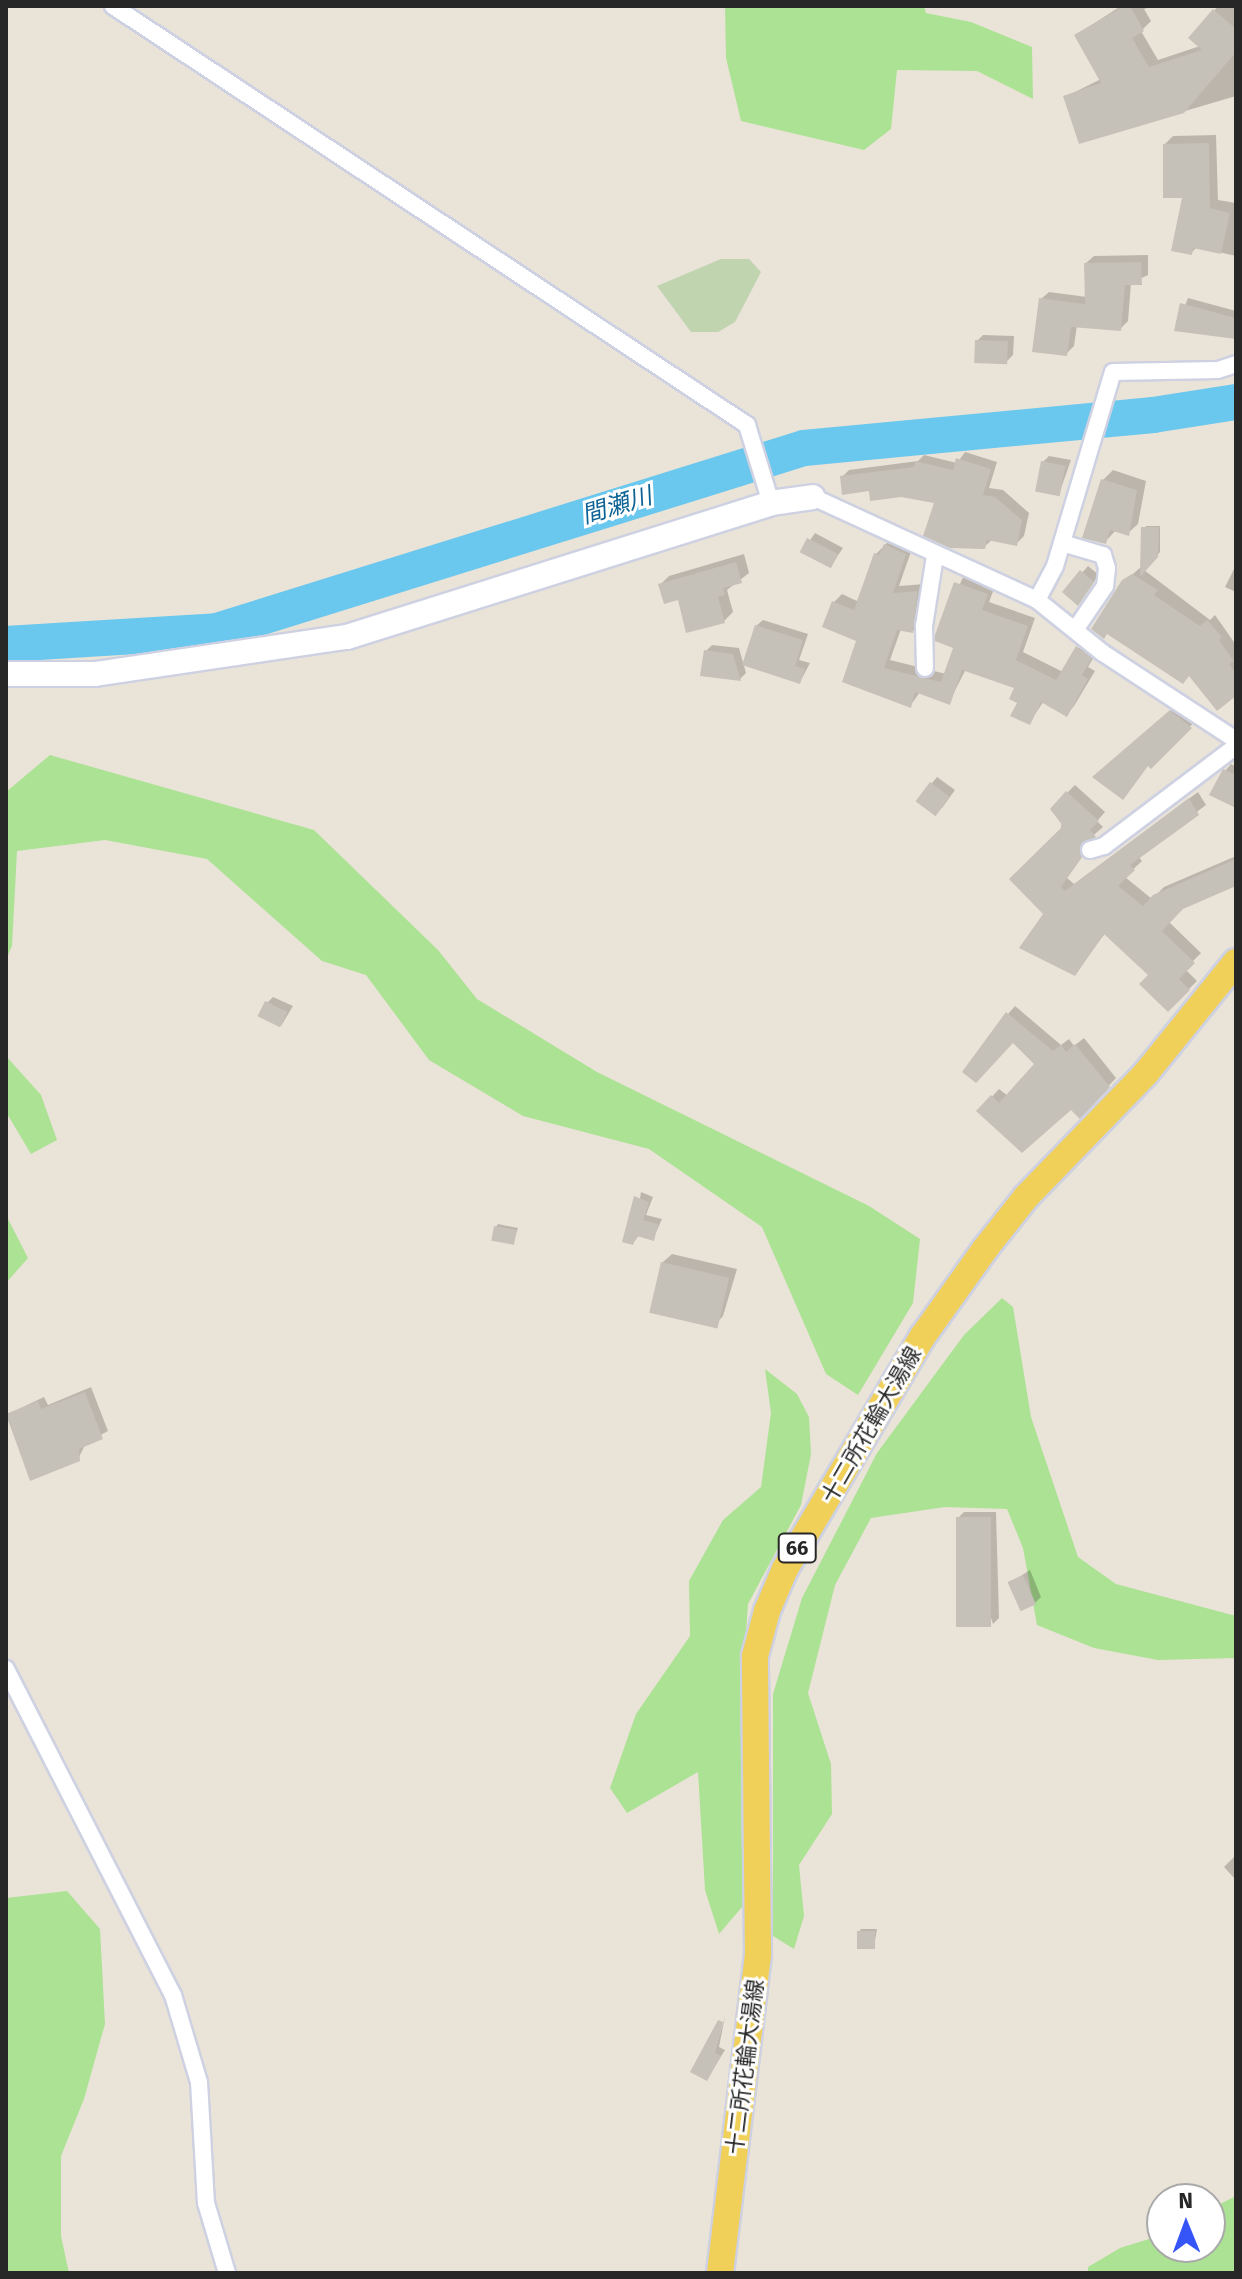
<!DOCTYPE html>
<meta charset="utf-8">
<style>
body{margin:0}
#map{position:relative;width:1242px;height:2279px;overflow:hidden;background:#eae3d8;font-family:"Fira Sans","Noto Sans JP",sans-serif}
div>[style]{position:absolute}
.green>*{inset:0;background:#ace294}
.cemetery>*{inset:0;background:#c0d4af}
.shadow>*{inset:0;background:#0003}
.river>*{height:36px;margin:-18px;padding:0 18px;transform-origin:18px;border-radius:18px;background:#6ac7ee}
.building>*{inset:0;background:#c5c0b8;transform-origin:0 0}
.roads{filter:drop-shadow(2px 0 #ced1e1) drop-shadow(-2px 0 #ced1e1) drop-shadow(0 2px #ced1e1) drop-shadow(0 -2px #ced1e1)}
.street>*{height:16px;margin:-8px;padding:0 8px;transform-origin:8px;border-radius:8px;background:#fff}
.secondary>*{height:24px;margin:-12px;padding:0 12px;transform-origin:12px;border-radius:12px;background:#fff}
.primary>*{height:26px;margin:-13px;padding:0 13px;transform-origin:13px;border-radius:13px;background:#f0d058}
span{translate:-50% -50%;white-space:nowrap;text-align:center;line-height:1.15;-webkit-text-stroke:6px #fff;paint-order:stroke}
.shield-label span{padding:2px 6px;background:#fff;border:2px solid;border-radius:6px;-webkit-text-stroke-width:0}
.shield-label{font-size:20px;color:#272727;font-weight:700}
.street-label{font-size:22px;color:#272727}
.water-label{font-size:24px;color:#0d6395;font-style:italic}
.frame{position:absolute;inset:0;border:8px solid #272727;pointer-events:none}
.north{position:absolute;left:1146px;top:2183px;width:80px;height:80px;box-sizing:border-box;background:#fff;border:2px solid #a9a9a9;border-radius:50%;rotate:359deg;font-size:22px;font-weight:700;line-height:32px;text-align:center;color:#272727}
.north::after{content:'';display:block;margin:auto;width:28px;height:36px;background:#3655f9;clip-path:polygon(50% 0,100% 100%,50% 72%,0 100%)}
</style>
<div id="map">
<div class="green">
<div style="clip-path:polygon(725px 6px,924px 6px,926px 13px,971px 22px,1032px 47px,1033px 99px,977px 71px,897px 70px,891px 129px,864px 150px,741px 121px,726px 58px)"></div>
<div style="clip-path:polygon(50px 755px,314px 830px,438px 950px,477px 999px,597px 1072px,869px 1206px,920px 1239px,913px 1303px,858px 1395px,826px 1374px,762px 1227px,649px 1149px,523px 1116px,429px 1060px,366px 975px,322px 961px,207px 859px,105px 840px,17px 851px,12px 946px,6px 960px,6px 792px)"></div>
<div style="clip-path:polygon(6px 1056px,41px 1095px,57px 1140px,31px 1154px,6px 1112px)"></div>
<div style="clip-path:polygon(6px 1215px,28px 1258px,6px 1283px)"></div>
<div style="clip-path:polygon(1002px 1298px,1013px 1307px,1031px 1417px,1078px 1557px,1116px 1584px,1236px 1616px,1236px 1658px,1158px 1660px,1094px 1648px,1037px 1625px,1023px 1548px,1007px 1509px,945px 1507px,871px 1518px,835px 1585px,808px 1693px,831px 1764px,832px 1814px,799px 1865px,804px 1916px,794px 1949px,773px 1936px,773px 1694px,802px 1598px,877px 1453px,964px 1335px)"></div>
<div style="clip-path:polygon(765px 1369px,797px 1394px,809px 1417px,811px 1454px,801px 1505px,748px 1604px,742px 1693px,748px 1900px,719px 1934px,705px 1890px,698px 1772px,627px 1813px,610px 1788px,636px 1714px,690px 1636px,689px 1581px,723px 1520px,761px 1487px,771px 1413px)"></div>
<div style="clip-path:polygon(67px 1891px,100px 1929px,105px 2024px,84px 2099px,61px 2156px,61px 2236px,69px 2273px,6px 2273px,6px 1898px)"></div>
<div style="clip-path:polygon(1236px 2196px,1236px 2273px,1088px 2273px,1088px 2267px,1120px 2248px,1162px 2235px,1162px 2247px,1210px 2247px,1210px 2209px)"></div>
</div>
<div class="cemetery">
<div style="clip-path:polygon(721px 259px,749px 259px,761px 272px,735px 322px,718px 332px,691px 332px,657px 286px)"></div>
</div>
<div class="shadow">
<div style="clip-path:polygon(1121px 6px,1153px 6px,1144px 9px,1151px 21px,1141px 31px,1158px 60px,1200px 46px,1191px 38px,1218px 6px,1236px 6px,1236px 96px,1080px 142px,1065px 97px,1101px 79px,1076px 35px)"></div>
<div style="clip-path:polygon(1216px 135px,1218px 200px,1236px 203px,1236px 256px,1197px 247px,1191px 253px,1185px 196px,1165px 144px,1173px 136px)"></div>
<div style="clip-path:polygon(1148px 255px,1148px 275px,1131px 283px,1128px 321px,1120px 329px,1077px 325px,1074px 346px,1066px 354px,1041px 299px,1049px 292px,1087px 297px,1086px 263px,1094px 256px)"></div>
<div style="clip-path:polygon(1188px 298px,1236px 311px,1236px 337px,1176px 329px)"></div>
<div style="clip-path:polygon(983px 335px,1014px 336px,1013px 355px,1007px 361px,977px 341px)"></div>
<div style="clip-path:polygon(965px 452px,997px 462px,989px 488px,1003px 490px,1029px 513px,1024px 536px,1016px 544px,993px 539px,984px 547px,936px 502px,871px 489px,842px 477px,849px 470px,918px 461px,924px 455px,957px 463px)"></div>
<div style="clip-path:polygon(1049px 456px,1071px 460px,1059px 494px,1043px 462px)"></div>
<div style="clip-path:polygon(1113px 470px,1146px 481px,1138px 524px,1128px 533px,1116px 530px,1105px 542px,1103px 480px)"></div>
<div style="clip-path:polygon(1146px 526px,1160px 526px,1160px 552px,1144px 570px,1210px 620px,1215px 615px,1236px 645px,1236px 693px,1124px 582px,1142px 566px)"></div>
<div style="clip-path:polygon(815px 533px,843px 548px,830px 567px,802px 552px)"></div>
<div style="clip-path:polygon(893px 537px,913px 546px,899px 586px,925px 584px,920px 624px,913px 631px,901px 629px,890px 660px,946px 674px,956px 647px,937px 635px,964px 575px,995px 586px,989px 602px,1035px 618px,1023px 652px,1063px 672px,1085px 639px,1098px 650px,1088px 667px,1095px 671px,1074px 706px,1067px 714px,1044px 701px,1029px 723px,1017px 687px,966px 669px,949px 702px,920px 692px,910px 706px,834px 602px,842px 594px,857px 601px,876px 554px)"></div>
<div style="clip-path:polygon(744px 554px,749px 573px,727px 590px,733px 612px,724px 621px,661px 584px,669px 576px)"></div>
<div style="clip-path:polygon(1236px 565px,1236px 592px,1225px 587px)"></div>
<div style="clip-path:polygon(1088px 566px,1099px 575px,1078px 603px,1065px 592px)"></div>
<div style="clip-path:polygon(763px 620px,808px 634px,799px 660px,810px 663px,800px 682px,756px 626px)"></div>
<div style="clip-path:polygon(712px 645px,739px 648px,746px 673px,740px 679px,706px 651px)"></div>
<div style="clip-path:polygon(1179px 704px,1197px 720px,1149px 764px,1123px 797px,1102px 770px)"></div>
<div style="clip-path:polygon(1231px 764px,1236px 767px,1236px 806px,1225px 771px)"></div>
<div style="clip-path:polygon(937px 777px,955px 790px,942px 808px,918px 800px)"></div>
<div style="clip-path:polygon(1075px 785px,1105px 812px,1097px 821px,1103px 827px,1088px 840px,1089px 847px,1067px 878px,1074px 884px,1198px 792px,1206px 805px,1138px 856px,1142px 861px,1125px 877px,1152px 899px,1164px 887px,1236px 856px,1236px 884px,1183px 907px,1169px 922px,1201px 953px,1185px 969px,1197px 981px,1168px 1010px,1151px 975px,1106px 932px,1075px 974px,1046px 913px,1067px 793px)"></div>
<div style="clip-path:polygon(273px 997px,293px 1006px,281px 1026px,267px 1003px)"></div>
<div style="clip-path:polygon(1015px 1006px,1061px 1045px,1069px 1039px,1074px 1046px,1084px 1038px,1116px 1078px,1080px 1116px,1071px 1107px,979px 1111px,999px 1089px,1008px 1096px,1037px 1064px,1008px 1014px)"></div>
<div style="clip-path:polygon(641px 1192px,653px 1197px,646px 1215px,662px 1219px,653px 1239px,639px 1235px,633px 1243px)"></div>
<div style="clip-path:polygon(498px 1224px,518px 1228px,513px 1243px,496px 1227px)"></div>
<div style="clip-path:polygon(672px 1254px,737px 1269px,723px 1316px,714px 1326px,662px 1263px)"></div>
<div style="clip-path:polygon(91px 1387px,108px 1431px,86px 1443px,78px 1459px,31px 1478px,6px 1415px,44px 1397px,48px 1405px)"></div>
<div style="clip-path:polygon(964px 1512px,996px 1512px,999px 1618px,993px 1624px,958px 1518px)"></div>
<div style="clip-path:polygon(1030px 1570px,1041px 1597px,1035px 1603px,1010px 1583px)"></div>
<div style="clip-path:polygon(1236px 1855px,1236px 1878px,1235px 1879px,1224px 1867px)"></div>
<div style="clip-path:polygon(861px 1929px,877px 1929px,874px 1946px,859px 1932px)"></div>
<div style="clip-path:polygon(725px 2016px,719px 2047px,725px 2050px,707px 2079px)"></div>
</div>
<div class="river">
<div style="left:6px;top:644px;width:211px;rotate:-3.5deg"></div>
<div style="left:217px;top:631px;width:615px;rotate:-17.32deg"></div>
<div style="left:804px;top:448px;width:351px;rotate:-5.4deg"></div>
<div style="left:1153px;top:415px;width:84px;rotate:-8.9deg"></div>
</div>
<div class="building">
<div style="clip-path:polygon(1124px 6px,1130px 6px,1144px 31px,1132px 38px,1149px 67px,1202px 50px,1188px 38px,1213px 9px,1236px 29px,1236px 52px,1184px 113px,1079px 144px,1063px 96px,1101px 83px,1074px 35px)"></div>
<div style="clip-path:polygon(1209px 143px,1210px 208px,1230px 213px,1221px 254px,1193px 248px,1192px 255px,1171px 251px,1182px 198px,1163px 198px,1163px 144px)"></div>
<div style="clip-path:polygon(1141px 262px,1142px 285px,1125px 285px,1121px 331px,1071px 327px,1067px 356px,1032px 352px,1039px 298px,1085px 304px,1084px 263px)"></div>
<div style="clip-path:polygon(1180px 303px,1236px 318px,1236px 339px,1174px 331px)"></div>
<div style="left:975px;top:340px;width:33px;height:23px;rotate:2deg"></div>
<div style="clip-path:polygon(956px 458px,991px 469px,983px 495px,995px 497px,1022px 520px,1017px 546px,987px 540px,985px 549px,950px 548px,923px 536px,934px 503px,901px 497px,870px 501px,869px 491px,842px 495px,840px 476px,914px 467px,915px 461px,953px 470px)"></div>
<div style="left:1041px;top:461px;width:25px;height:31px;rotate:11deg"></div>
<div style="clip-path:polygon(1101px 479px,1137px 490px,1129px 536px,1110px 530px,1106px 544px,1082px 538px)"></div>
<div style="clip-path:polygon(1141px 527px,1159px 527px,1158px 557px,1140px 577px)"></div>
<div style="left:807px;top:538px;width:35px;height:16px;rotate:27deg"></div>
<div style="clip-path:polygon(884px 544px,906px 554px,893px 593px,918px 591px,913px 633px,897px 630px,884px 668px,941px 682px,953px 648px,935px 641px,935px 635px,954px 582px,988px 594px,982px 610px,1028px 626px,1016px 660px,1056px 680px,1076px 646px,1092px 658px,1082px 675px,1088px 679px,1067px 717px,1041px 702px,1030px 725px,1010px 716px,1017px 703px,1009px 699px,1014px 688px,962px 670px,950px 705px,915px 692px,911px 708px,842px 682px,856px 641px,822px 627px,832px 601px,854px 610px,874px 553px,879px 555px)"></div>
<div style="clip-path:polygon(736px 562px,742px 583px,723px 588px,725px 595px,718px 597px,725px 623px,686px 633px,678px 600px,664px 604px,658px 584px)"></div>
<div style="clip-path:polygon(1080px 570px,1094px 582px,1078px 606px,1062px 592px)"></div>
<div style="clip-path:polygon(1132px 574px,1158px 590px,1154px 595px,1200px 626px,1207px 620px,1222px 637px,1219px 640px,1234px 661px,1229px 664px,1236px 673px,1236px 696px,1217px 711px,1189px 676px,1183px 684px,1107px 634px,1104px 639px,1091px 629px,1122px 580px)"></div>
<div style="clip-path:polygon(755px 625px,803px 640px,795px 666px,805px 669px,800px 684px,742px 665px)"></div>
<div style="clip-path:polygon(704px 650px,733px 654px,741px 681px,700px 676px)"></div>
<div style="clip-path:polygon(1170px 710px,1192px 728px,1151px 769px,1148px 766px,1123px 800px,1092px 777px)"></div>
<div style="clip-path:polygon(1223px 769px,1236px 775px,1236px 808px,1209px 795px)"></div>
<div style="left:930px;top:782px;width:25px;height:24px;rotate:37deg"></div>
<div style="clip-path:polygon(1066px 791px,1099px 821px,1090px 830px,1096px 837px,1080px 847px,1082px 857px,1061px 887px,1065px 891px,1189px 798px,1199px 815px,1130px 865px,1135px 870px,1118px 886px,1143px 906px,1153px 895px,1236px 859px,1236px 886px,1183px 909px,1162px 931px,1195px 963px,1179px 979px,1190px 990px,1168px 1012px,1139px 984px,1148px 975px,1104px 934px,1075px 976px,1019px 948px,1043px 914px,1009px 879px,1063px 826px,1050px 809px)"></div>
<div style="left:265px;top:1001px;width:25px;height:17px;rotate:26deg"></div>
<div style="clip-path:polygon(1006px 1012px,1053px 1051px,1061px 1045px,1066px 1052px,1075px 1044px,1110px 1087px,1080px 1119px,1071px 1110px,1022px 1153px,976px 1111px,991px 1095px,999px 1103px,1034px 1064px,1013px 1043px,976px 1083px,962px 1072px)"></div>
<div style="clip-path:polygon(634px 1196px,649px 1202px,643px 1220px,658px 1224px,654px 1241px,637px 1236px,633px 1245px,622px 1242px)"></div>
<div style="left:494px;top:1226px;width:23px;height:15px;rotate:10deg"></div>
<div style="left:661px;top:1262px;width:70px;height:52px;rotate:13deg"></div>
<div style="clip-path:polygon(85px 1392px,103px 1439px,79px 1449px,80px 1461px,30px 1481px,6px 1414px,38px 1401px,41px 1409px)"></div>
<div style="left:956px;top:1517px;width:35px;height:110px"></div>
<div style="left:1023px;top:1575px;width:32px;height:17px;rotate:66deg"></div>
<div style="left:857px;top:1931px;width:18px;height:18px"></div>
<div style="clip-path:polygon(718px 2020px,723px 2022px,715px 2053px,721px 2056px,707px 2081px,690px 2072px)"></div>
</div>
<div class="roads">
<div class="street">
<div style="left:113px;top:6px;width:760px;rotate:33.46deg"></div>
<div style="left:747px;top:425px;width:82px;rotate:72.9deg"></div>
<div style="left:813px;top:497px;width:247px;rotate:24.7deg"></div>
<div style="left:1037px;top:600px;width:85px;rotate:38.8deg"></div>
<div style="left:1103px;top:653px;width:159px;rotate:33.2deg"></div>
<div style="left:1062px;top:543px;width:43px;rotate:16.3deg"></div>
<div style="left:1103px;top:555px;width:14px;rotate:73deg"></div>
<div style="left:1107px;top:568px;width:18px;rotate:96deg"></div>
<div style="left:1105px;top:586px;width:53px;rotate:124.3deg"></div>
<div style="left:1037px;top:600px;width:38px;rotate:-62deg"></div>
<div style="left:1055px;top:566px;width:202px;rotate:-73.4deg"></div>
<div style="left:1113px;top:372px;width:105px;rotate:-1.1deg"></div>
<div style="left:1218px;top:370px;width:19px;rotate:-18deg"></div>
<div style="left:925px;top:668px;width:42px;rotate:-91.4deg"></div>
<div style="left:924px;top:626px;width:71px;rotate:-81.1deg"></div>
<div style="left:1090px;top:850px;width:15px;rotate:-16deg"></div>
<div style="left:1104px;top:846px;width:166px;rotate:-37.1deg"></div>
<div style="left:6px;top:1669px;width:366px;rotate:62.9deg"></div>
<div style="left:173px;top:1995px;width:91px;rotate:73.4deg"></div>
<div style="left:199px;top:2082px;width:121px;rotate:86.7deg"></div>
<div style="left:206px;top:2203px;width:73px;rotate:73.3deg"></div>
</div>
<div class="secondary">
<div style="left:6px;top:674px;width:89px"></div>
<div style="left:95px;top:674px;width:255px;rotate:-8.4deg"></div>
<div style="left:347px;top:637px;width:445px;rotate:-17.5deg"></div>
<div style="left:771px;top:503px;width:42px;rotate:-8.1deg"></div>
</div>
<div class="primary">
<div style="left:720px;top:2273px;width:320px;rotate:-83.2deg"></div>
<div style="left:758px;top:1955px;width:299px;rotate:-90.6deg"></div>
<div style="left:755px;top:1656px;width:47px;rotate:-75.1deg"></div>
<div style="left:767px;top:1611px;width:46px;rotate:-66.8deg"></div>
<div style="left:785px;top:1569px;width:271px;rotate:-59.4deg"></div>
<div style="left:923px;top:1336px;width:107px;rotate:-54.5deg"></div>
<div style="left:985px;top:1249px;width:66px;rotate:-51.7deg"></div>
<div style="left:1026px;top:1197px;width:173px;rotate:-45.9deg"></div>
<div style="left:1146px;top:1073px;width:143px;rotate:-51deg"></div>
</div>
</div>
<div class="shield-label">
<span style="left:797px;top:1548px">66</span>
</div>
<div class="street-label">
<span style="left:871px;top:1425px;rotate:-60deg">十二所花輪大湯線</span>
<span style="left:745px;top:2067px;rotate:-83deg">十二所花輪大湯線</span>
</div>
<div class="water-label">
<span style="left:617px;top:506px;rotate:-17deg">間瀬川</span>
</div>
<div class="frame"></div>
<div class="north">N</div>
</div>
